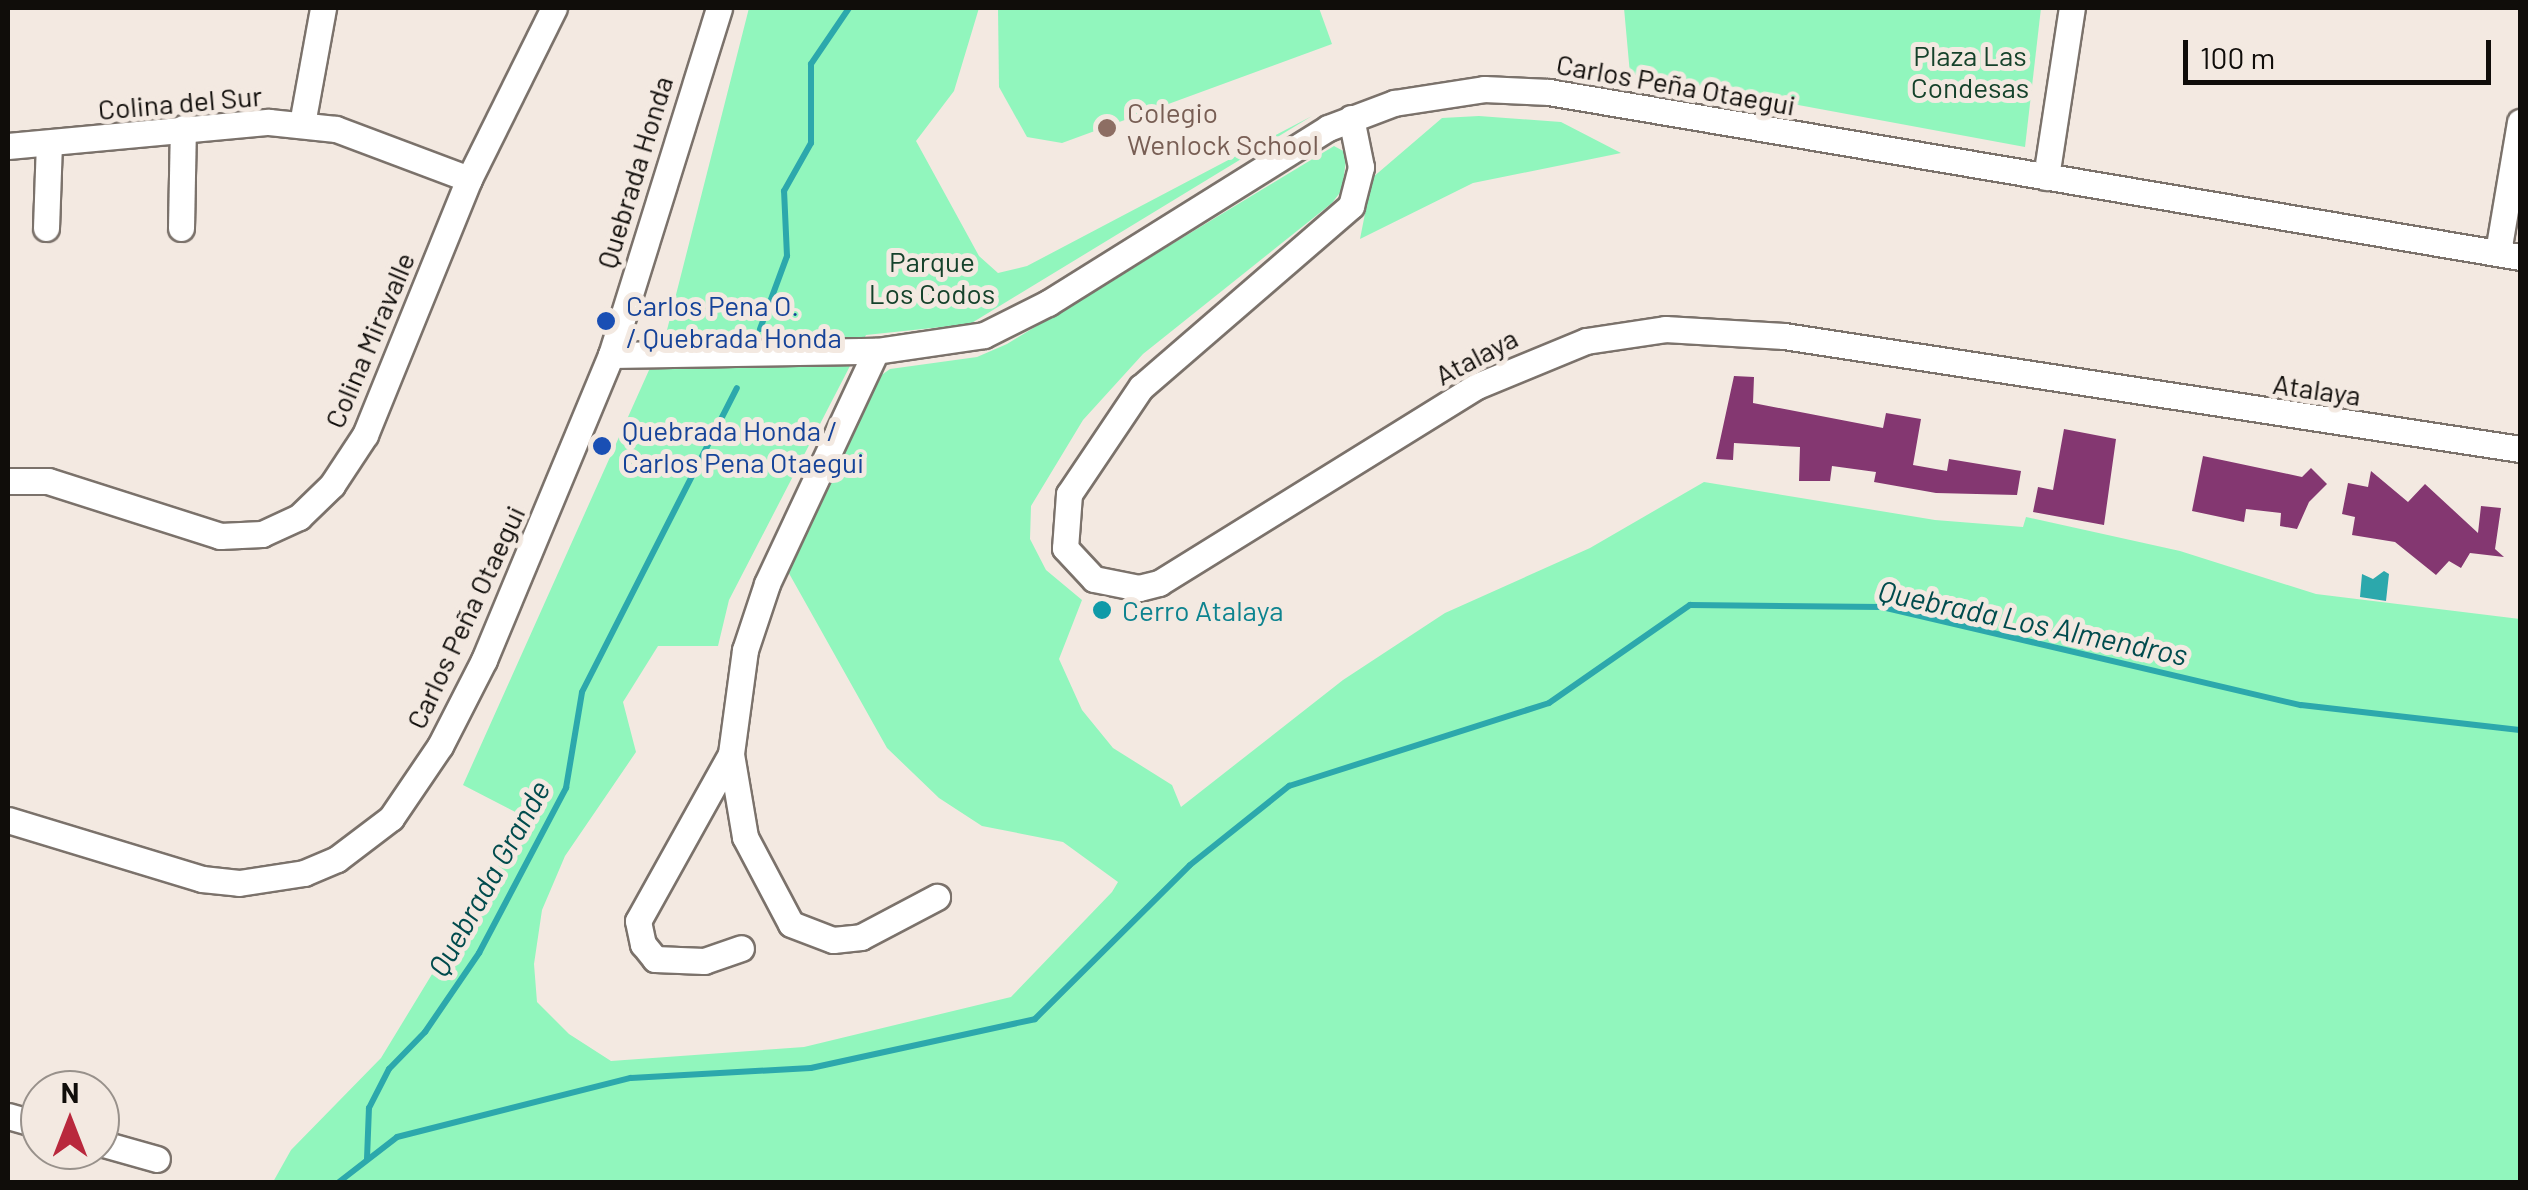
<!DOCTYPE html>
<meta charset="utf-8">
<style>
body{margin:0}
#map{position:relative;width:2528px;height:1190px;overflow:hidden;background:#f3e9e1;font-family:Barlow,sans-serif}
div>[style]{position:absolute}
.green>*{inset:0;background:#91f6bd}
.water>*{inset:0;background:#2ca8ac}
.stream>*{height:6px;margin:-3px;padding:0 3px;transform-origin:3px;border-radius:3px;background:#2ca8ac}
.building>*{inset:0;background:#843771}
.roads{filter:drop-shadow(2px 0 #7b726b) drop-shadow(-2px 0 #7b726b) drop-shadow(0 2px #7b726b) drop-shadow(0 -2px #7b726b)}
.minor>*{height:25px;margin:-12.5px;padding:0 12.5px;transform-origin:12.5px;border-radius:12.5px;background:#fff}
.dots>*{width:28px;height:28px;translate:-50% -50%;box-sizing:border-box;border:5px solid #f3e9e1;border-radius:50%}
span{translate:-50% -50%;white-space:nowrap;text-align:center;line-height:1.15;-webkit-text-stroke:10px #f3e9e1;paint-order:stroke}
.park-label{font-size:28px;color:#15422b}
.street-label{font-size:28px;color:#100d0a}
.education-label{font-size:28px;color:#785e54}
.left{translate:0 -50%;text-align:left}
.transit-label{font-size:28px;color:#164399}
.culture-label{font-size:28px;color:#0d838f}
.water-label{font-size:30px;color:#004b4d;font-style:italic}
.frame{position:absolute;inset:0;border:10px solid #100d0a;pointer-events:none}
.north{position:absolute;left:20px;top:1070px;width:100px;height:100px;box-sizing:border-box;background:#f3e9e1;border:2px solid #98918b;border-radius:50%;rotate:0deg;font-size:28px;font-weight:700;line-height:40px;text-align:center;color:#100d0a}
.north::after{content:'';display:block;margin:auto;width:35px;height:45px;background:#b9283d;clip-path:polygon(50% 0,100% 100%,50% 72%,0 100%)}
.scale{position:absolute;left:2183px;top:40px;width:308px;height:45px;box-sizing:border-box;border:5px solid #100d0a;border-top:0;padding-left:12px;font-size:30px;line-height:35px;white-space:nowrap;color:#100d0a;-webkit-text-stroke:8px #f3e9e1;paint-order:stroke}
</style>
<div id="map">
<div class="green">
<div style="clip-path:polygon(749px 8px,979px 8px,954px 91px,916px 141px,979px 256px,998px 273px,1027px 266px,1312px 116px,970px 324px,866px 335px,729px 600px,718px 646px,658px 646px,623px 702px,636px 752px,565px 856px,542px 910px,534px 964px,537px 1002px,569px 1034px,611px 1061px,804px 1047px,1011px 997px,1112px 892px,1118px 882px,1063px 842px,982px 826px,939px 798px,887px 748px,786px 568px,876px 379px,890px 369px,977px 357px,1007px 344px,1334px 146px,1347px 153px,1342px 190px,1332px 203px,1143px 354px,1083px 420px,1031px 506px,1030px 539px,1046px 570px,1082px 600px,1059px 659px,1082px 710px,1113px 748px,1172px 785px,1181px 807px,1343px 680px,1445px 613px,1590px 548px,1704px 482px,1935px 520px,2023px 527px,2026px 517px,2180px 551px,2316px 594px,2520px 619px,2520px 1182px,273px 1182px,291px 1150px,381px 1058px,527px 818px,463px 785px,667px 330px)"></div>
<div style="clip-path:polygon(998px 8px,1319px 8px,1332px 44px,1062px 143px,1027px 137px,999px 87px)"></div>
<div style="clip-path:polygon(1624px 8px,2041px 8px,2025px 147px,1630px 74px)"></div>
<div style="clip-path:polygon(1479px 116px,1561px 122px,1621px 153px,1473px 183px,1360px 239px,1372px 178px,1442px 118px)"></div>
</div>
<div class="water">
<div style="clip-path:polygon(2384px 571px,2389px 574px,2386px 601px,2360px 597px,2362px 574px,2373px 579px)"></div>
</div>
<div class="stream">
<div style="left:760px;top:329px;width:78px;rotate:-69.7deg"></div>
<div style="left:787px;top:256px;width:65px;rotate:-92.6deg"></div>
<div style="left:784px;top:191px;width:55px;rotate:-60.6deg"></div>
<div style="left:811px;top:143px;width:79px;rotate:-90deg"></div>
<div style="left:811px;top:64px;width:68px;rotate:-55.8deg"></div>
<div style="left:367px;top:1159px;width:51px;rotate:-87.8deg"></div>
<div style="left:369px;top:1108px;width:44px;rotate:-62.9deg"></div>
<div style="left:389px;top:1069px;width:52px;rotate:-45.8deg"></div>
<div style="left:425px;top:1032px;width:96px;rotate:-55.6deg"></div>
<div style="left:479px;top:953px;width:187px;rotate:-62.2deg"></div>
<div style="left:566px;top:788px;width:97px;rotate:-80.5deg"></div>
<div style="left:582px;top:692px;width:341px;rotate:-63deg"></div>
<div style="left:339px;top:1182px;width:73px;rotate:-37.8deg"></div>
<div style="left:397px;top:1137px;width:241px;rotate:-14.2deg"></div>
<div style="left:631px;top:1078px;width:180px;rotate:-3.2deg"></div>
<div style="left:811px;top:1068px;width:229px;rotate:-12.3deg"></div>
<div style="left:1035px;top:1019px;width:218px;rotate:-44.8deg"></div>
<div style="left:1190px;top:865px;width:127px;rotate:-38.6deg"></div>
<div style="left:1289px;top:786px;width:273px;rotate:-17.7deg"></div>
<div style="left:1549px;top:703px;width:172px;rotate:-34.8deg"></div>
<div style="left:1690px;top:605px;width:192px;rotate:0.6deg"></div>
<div style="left:1882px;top:607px;width:430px;rotate:13.2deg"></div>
<div style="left:2301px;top:705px;width:220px;rotate:6.5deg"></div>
</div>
<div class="building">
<div style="clip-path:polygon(1734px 376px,1754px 377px,1753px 403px,1883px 428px,1886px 413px,1921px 419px,1913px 465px,1947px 471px,1949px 459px,2021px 471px,2017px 495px,1936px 493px,1874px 482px,1876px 472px,1832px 466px,1830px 481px,1799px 481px,1800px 447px,1734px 443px,1733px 460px,1716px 459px)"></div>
<div style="clip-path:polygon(2064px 429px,2116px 439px,2104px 525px,2033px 512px,2038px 487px,2053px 490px)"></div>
<div style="clip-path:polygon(2203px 456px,2302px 477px,2311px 468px,2327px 484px,2309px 502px,2297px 529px,2280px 526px,2281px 513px,2246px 509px,2244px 522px,2192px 511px)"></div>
<div style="clip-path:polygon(2371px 471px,2408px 502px,2425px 484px,2478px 533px,2481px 506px,2501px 508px,2495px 549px,2504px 557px,2470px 553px,2461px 568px,2449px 561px,2436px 575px,2395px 542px,2352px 535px,2355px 517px,2342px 514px,2348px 483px,2368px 487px)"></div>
</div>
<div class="roads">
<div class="minor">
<div style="left:1351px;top:118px;width:50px;rotate:78.5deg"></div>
<div style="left:1361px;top:167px;width:40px;rotate:104.4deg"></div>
<div style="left:1351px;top:206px;width:277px;rotate:139.2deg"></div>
<div style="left:1141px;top:387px;width:129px;rotate:123.9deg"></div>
<div style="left:1069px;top:494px;width:54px;rotate:94.2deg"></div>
<div style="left:1065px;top:548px;width:42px;rotate:46.9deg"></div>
<div style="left:1094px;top:579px;width:46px;rotate:11.3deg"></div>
<div style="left:1139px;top:588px;width:21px;rotate:-14deg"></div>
<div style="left:1159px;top:583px;width:374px;rotate:-31.8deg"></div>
<div style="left:1477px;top:386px;width:118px;rotate:-22.4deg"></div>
<div style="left:1586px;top:341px;width:80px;rotate:-8.6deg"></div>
<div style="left:1665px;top:329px;width:119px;rotate:3.4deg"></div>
<div style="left:1784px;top:336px;width:745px;rotate:8.73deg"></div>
<div style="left:302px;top:124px;width:118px;rotate:-79.7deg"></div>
<div style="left:8px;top:146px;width:262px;rotate:-5.3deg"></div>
<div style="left:269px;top:122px;width:67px;rotate:6deg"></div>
<div style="left:336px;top:129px;width:142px;rotate:20.6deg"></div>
<div style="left:2046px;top:177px;width:171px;rotate:-81.3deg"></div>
<div style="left:46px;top:228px;width:84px;rotate:-88deg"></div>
<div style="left:181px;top:228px;width:100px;rotate:-88.9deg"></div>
<div style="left:2498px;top:252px;width:132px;rotate:-80.4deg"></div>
<div style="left:876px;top:351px;width:257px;rotate:115.1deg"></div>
<div style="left:767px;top:584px;width:70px;rotate:108.4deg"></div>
<div style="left:745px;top:650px;width:105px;rotate:97.7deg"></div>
<div style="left:731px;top:754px;width:84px;rotate:80.4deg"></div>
<div style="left:745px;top:837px;width:98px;rotate:62.1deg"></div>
<div style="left:791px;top:924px;width:45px;rotate:20.9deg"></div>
<div style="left:833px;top:940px;width:28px;rotate:-6deg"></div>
<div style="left:861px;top:937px;width:86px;rotate:-27.8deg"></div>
<div style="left:611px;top:355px;width:265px;rotate:-0.9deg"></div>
<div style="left:876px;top:351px;width:109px;rotate:-8.4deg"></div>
<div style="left:984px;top:335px;width:72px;rotate:-26.6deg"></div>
<div style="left:1048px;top:303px;width:330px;rotate:-32deg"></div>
<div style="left:1328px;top:128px;width:71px;rotate:-20.7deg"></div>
<div style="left:1394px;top:103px;width:91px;rotate:-8.8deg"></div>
<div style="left:1484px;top:89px;width:65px;rotate:2.6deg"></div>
<div style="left:1549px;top:92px;width:985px;rotate:9.64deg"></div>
<div style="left:8px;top:481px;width:40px"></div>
<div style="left:48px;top:481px;width:181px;rotate:17.7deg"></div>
<div style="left:220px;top:536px;width:42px;rotate:-2.7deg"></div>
<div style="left:262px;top:534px;width:41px;rotate:-24.7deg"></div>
<div style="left:299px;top:517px;width:46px;rotate:-44.1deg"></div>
<div style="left:332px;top:485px;width:60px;rotate:-56.6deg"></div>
<div style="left:365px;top:435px;width:276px;rotate:-67.9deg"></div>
<div style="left:469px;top:179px;width:191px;rotate:-63.6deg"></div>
<div style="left:731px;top:754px;width:191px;rotate:119.1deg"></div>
<div style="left:638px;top:921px;width:24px;rotate:78deg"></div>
<div style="left:643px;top:944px;width:19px;rotate:51deg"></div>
<div style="left:655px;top:959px;width:49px;rotate:2.3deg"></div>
<div style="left:704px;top:961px;width:39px;rotate:-19deg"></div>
<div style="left:8px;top:820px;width:203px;rotate:16.9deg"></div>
<div style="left:202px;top:879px;width:37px;rotate:6deg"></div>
<div style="left:239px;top:883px;width:66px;rotate:-8.7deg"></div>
<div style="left:304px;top:873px;width:36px;rotate:-23deg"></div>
<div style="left:337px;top:859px;width:68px;rotate:-37.2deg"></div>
<div style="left:391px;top:818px;width:87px;rotate:-55.8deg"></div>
<div style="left:440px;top:746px;width:97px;rotate:-62.9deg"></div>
<div style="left:484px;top:660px;width:330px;rotate:-67.4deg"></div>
<div style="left:611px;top:355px;width:363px;rotate:-72.7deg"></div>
<div style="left:8px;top:1116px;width:33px;rotate:16deg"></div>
<div style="left:100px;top:1143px;width:59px;rotate:15.7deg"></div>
</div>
</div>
<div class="dots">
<div style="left:1107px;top:128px;background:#8d6e63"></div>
<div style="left:606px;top:321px;background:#1a4fb4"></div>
<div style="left:602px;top:446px;background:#1a4fb4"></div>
<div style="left:1102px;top:610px;background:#0f9aa8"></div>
</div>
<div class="park-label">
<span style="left:1970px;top:71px">Plaza Las<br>Condesas</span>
<span style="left:932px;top:277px">Parque<br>Los Codos</span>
</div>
<div class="street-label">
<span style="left:1676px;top:84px;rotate:10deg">Carlos Peña Otaegui</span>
<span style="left:180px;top:102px;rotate:-5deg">Colina del Sur</span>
<span style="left:634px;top:172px;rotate:-73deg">Quebrada Honda</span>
<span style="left:369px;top:340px;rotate:-67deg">Colina Miravalle</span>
<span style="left:1476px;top:356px;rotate:-28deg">Atalaya</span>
<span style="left:2317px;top:389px;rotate:8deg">Atalaya</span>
<span style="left:465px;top:617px;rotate:-65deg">Carlos Peña Otaegui</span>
</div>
<div class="education-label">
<span class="left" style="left:1127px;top:128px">Colegio<br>Wenlock School</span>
</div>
<div class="transit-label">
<span class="left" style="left:626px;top:321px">Carlos Pena O.<br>/ Quebrada Honda</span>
<span class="left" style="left:622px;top:446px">Quebrada Honda /<br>Carlos Pena Otaegui</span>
</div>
<div class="culture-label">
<span class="left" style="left:1122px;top:610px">Cerro Atalaya</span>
</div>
<div class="water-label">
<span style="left:2033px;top:622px;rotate:12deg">Quebrada Los Almendros</span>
<span style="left:488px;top:878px;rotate:-61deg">Quebrada Grande</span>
</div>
<div class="frame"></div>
<div class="north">N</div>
<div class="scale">100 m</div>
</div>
